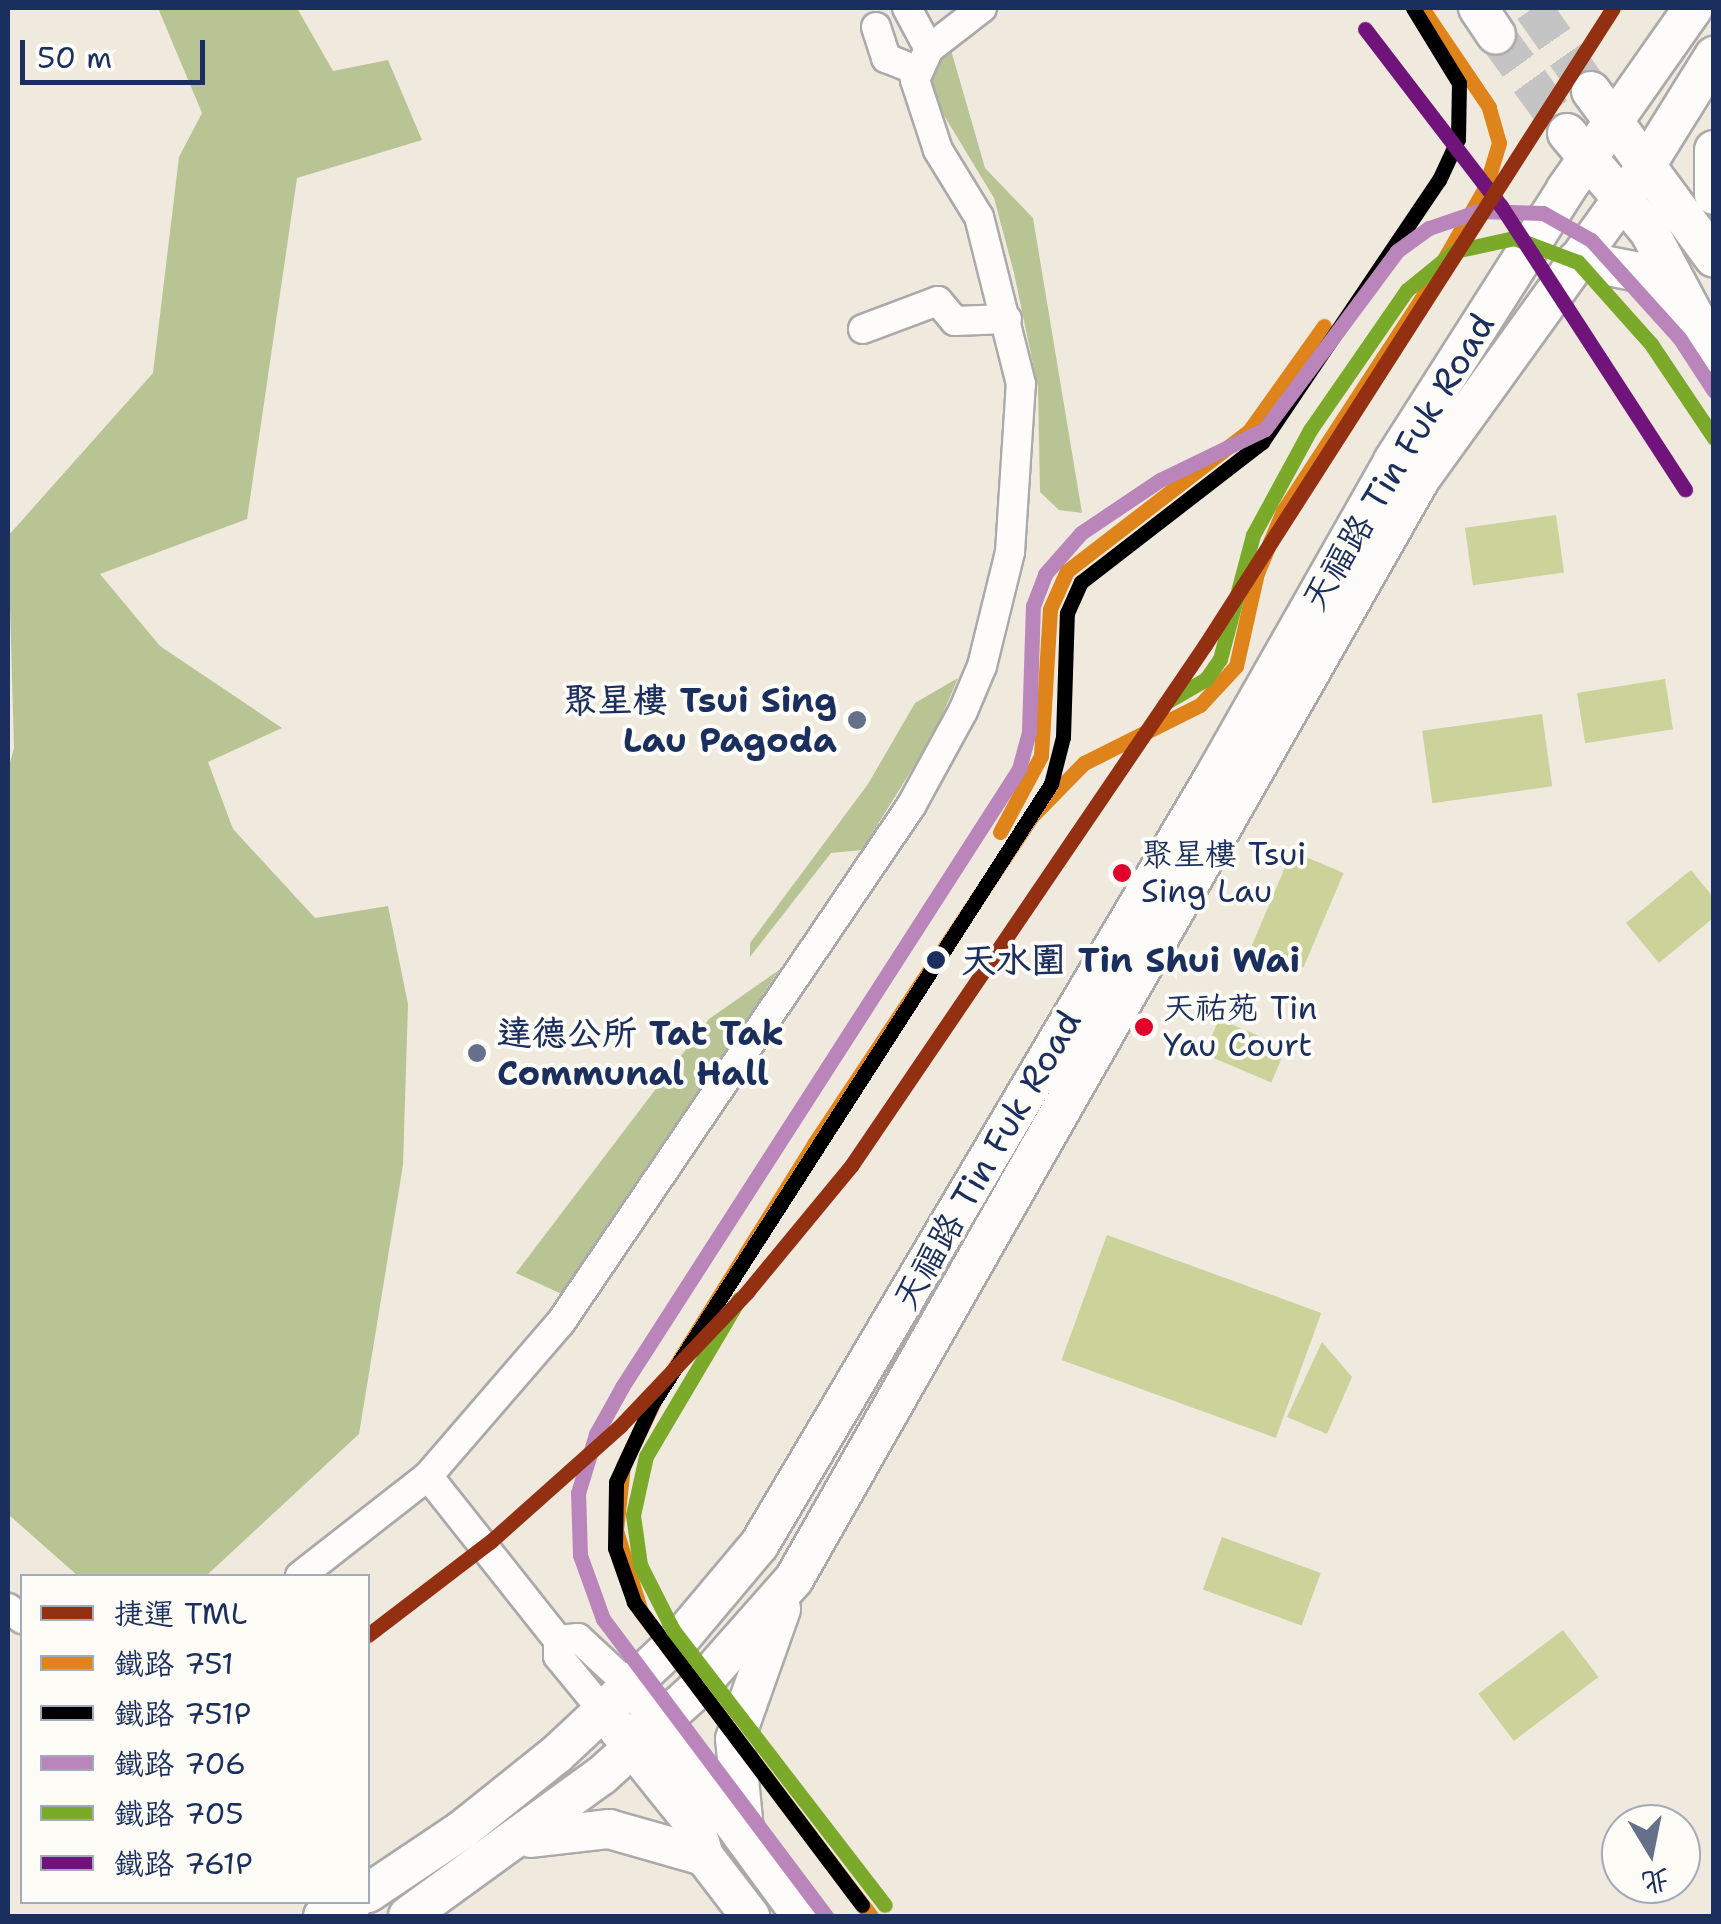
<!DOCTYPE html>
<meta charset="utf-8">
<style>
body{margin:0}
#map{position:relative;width:1721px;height:1924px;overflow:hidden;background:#f0e9de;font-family:"Shantell Sans","LXGW WenKai TC",sans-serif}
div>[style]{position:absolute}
.green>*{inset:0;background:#cbd29a;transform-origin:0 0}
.forest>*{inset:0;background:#b8c494}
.secondary-tunnel>*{height:38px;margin-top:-19px;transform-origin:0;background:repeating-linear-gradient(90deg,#c5c4c4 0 38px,transparent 0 57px)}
.roads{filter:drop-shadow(2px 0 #aba9a9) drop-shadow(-2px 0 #aba9a9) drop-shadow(0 2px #aba9a9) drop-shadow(0 -2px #aba9a9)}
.street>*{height:28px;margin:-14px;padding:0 14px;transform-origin:14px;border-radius:14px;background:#fdfcfa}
.secondary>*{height:38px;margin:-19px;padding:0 19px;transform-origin:19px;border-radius:19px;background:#fdfcfa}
.tram>*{height:2.5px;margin:-1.25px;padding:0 1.25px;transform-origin:1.25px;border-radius:1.25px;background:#b7b9bc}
.rail-1>*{height:15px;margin:-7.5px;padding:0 7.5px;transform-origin:7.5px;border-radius:7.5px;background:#df831b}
.rail-2>*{height:15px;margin:-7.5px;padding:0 7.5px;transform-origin:7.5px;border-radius:7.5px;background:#000}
.rail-3>*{height:15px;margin:-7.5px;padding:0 7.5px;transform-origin:7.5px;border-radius:7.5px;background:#ba85bb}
.rail-4>*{height:15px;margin:-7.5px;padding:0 7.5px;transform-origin:7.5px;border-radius:7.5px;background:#7baa2b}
.rail-5>*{height:15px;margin:-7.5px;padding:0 7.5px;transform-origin:7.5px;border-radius:7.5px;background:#70147b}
.metro-1>*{height:15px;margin:-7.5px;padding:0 7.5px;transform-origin:7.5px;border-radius:7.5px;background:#923011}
.dots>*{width:28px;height:28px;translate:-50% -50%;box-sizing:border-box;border:5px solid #fdfcf7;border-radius:50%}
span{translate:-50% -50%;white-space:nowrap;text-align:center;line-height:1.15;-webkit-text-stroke:8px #fdfcf7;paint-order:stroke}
.bus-label{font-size:32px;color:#1b2f5e}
.left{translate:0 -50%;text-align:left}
.street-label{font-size:35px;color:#1b2f5e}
.poi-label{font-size:35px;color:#1b2f5e;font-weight:700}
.right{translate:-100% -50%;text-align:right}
.stop-label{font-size:35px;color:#1b2f5e;font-weight:700}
.frame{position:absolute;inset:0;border:10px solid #1b2f5e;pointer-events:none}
.legend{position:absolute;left:20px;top:1574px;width:350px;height:330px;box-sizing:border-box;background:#fdfcf7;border:2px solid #a3aaba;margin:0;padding:12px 18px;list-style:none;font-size:30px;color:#1b2f5e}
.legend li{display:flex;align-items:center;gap:20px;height:50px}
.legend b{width:50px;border:2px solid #a3aaba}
.north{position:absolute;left:1601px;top:1804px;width:100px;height:100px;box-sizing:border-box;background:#fdfcf7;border:2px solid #a3aaba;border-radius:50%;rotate:170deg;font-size:28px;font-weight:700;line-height:40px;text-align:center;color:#1b2f5e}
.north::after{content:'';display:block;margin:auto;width:35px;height:45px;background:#66708b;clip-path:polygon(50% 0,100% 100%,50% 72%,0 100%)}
.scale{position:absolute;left:20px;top:40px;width:185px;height:45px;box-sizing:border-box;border:5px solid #1b2f5e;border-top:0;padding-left:12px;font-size:30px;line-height:35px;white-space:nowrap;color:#1b2f5e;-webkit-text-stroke:8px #fdfcf7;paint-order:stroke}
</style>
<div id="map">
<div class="green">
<div style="left:1556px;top:515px;width:58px;height:92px;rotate:82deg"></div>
<div style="left:1665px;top:679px;width:51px;height:89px;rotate:81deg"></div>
<div style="left:1542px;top:714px;width:73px;height:121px;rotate:82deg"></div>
<div style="left:1292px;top:851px;width:56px;height:103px;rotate:23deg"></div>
<div style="clip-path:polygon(1691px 870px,1713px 897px,1713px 918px,1659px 963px,1626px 923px)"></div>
<div style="left:1219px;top:1019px;width:73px;height:38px;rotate:23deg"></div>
<div style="left:1107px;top:1235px;width:228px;height:133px;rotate:20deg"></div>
<div style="clip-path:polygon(1322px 1342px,1352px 1377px,1327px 1434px,1287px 1417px)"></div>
<div style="left:1222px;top:1537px;width:105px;height:56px;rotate:20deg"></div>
<div style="left:1563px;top:1630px;width:59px;height:106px;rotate:53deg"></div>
</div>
<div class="forest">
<div style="clip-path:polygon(158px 8px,297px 8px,333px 71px,388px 60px,422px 140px,297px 178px,247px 519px,100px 574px,160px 646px,282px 728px,208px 762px,233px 829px,315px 918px,388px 906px,408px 1004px,403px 1165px,359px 1434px,206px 1576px,78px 1576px,8px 1514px,8px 770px,14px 748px,8px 536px,153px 373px,179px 157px,202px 113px)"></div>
<div style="clip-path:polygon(951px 50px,985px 168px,1033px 218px,1082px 513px,1059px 510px,1040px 492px,1038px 388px,1014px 273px,994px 198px,931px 94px,932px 69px)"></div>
<div style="clip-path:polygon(958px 678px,935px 732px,862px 850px,831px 853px,750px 957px,750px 943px,868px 784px,915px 703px)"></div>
<div style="clip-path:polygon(779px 970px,566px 1296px,516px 1273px,709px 1019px)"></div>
</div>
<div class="secondary-tunnel">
<div style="left:1533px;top:8px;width:101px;rotate:55.1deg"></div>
<div style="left:1496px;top:35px;width:121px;rotate:54.1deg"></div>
</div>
<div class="roads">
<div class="street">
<div style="left:907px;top:8px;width:47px;rotate:61.8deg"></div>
<div style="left:876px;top:27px;width:33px;rotate:72deg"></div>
<div style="left:886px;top:58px;width:31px;rotate:22deg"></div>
<div style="left:863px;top:329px;width:80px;rotate:-20.5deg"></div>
<div style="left:938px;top:301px;width:26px;rotate:50deg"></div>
<div style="left:955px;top:321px;width:52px;rotate:-2.2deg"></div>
<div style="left:428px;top:1476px;width:209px;rotate:51.6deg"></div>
<div style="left:558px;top:1640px;width:16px;rotate:90deg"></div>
<div style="left:558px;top:1656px;width:72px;rotate:50.6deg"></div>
<div style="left:300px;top:1576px;width:162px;rotate:-38deg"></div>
<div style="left:428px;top:1476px;width:203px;rotate:-49.2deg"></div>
<div style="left:561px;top:1322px;width:624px;rotate:-55.85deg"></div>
<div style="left:911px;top:806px;width:108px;rotate:-61.3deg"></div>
<div style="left:963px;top:711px;width:49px;rotate:-67.1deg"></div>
<div style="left:982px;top:666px;width:117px;rotate:-76.2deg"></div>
<div style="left:1010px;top:552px;width:168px;rotate:-86.3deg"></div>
<div style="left:1021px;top:384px;width:172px;rotate:-104.1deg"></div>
<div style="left:979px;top:217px;width:79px;rotate:-121.5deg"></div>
<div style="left:938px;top:150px;width:74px;rotate:-108.2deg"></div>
<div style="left:915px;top:80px;width:34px;rotate:-66deg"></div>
<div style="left:929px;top:49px;width:67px;rotate:-37.7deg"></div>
<div style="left:8px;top:1608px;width:18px;rotate:38deg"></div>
<div style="left:558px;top:1640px;width:20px;rotate:-6deg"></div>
<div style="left:578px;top:1638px;width:72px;rotate:42.8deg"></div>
</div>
<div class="secondary">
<div style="left:1478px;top:8px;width:32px;rotate:56deg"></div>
<div style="left:1591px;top:91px;width:207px;rotate:53.6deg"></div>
<div style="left:1567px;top:133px;width:128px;rotate:50.1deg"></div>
<div style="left:1649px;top:231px;width:138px;rotate:62deg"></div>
<div style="left:1714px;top:150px;width:45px;rotate:90deg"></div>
<div style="left:1577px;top:260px;width:63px;rotate:11deg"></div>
<div style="left:1639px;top:272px;width:54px;rotate:40.5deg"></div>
<div style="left:646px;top:1704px;width:263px;rotate:53.7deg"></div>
<div style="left:618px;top:1729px;width:123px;rotate:51.3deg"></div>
<div style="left:695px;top:1825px;width:32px;rotate:74deg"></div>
<div style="left:704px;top:1856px;width:76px;rotate:52.5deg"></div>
<div style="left:744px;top:1830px;width:91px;rotate:-95.6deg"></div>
<div style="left:735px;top:1739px;width:138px;rotate:-70.5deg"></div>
<div style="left:531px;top:1838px;width:79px;rotate:-6.6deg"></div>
<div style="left:609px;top:1829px;width:99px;rotate:15.9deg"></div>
<div style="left:368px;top:1893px;width:113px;rotate:-33.8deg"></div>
<div style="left:462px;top:1830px;width:122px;rotate:-38.7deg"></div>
<div style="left:557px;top:1754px;width:168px;rotate:-43.1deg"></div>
<div style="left:680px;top:1639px;width:123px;rotate:-50deg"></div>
<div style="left:759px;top:1545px;width:887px;rotate:-59.36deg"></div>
<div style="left:1211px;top:782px;width:369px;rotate:-60.4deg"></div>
<div style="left:1393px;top:461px;width:322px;rotate:-57.5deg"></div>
<div style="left:1566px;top:189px;width:221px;rotate:-54.9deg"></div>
<div style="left:323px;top:1916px;width:33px;rotate:-25deg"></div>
<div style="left:408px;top:1916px;width:238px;rotate:-36deg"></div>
<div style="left:601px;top:1776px;width:127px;rotate:-42.1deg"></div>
<div style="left:695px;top:1691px;width:149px;rotate:-48.5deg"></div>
<div style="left:794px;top:1579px;width:1267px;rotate:-60.34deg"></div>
<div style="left:1421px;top:478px;width:383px;rotate:-54.2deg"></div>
<div style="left:1645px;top:167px;width:131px;rotate:-58.1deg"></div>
</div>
</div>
<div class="tram">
<div style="left:1244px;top:634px;width:11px;rotate:-90deg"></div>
</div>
<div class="rail-1">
<div style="left:1000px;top:832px;width:86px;rotate:-61.7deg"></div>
<div style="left:1041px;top:756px;width:147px;rotate:-86.5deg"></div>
<div style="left:1050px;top:609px;width:42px;rotate:-65.9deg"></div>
<div style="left:1067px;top:571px;width:230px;rotate:-37.6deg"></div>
<div style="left:1249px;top:431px;width:129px;rotate:-54.5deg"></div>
<div style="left:871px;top:1916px;width:381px;rotate:-127.1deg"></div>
<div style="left:641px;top:1612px;width:86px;rotate:-107deg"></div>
<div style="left:616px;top:1530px;width:64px;rotate:-83.8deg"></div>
<div style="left:623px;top:1466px;width:76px;rotate:-64.4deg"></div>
<div style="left:656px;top:1397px;width:298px;rotate:-58deg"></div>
<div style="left:814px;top:1144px;width:395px;rotate:-56.4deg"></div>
<div style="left:1033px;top:815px;width:73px;rotate:-45.6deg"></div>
<div style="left:1084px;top:763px;width:130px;rotate:-26.6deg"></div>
<div style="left:1200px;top:705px;width:53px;rotate:-47.3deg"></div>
<div style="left:1236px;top:666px;width:95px;rotate:-77.3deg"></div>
<div style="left:1257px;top:573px;width:67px;rotate:-67.2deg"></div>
<div style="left:1283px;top:511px;width:251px;rotate:-56.9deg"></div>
<div style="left:1420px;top:301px;width:133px;rotate:-60.1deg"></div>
<div style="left:1486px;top:186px;width:45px;rotate:-73.2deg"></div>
<div style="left:1499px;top:143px;width:37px;rotate:-106deg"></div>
<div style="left:1489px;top:107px;width:120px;rotate:-124.1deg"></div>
</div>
<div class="rail-2">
<div style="left:862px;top:1905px;width:379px;rotate:-127deg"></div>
<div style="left:634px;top:1602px;width:57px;rotate:-109.4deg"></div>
<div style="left:615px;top:1548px;width:66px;rotate:-89.1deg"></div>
<div style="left:616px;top:1482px;width:86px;rotate:-65.2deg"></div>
<div style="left:652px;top:1404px;width:737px;rotate:-57.24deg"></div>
<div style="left:1051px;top:784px;width:49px;rotate:-75.7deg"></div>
<div style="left:1063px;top:737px;width:124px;rotate:-88.2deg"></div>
<div style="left:1067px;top:613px;width:34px;rotate:-66deg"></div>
<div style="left:1081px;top:582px;width:229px;rotate:-37.7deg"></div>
<div style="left:1262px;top:442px;width:316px;rotate:-56deg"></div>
<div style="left:1439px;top:180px;width:45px;rotate:-65.1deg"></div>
<div style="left:1458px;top:139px;width:56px;rotate:-89deg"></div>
<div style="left:1459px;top:83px;width:88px;rotate:-121.5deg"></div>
</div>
<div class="rail-3">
<div style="left:826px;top:1916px;width:371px;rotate:-126.9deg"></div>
<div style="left:603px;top:1619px;width:68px;rotate:-109.8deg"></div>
<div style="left:580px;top:1555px;width:62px;rotate:-91.8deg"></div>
<div style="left:578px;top:1493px;width:62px;rotate:-73deg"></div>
<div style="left:596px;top:1434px;width:54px;rotate:-61deg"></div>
<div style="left:622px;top:1387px;width:735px;rotate:-57.28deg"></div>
<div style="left:1019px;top:769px;width:39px;rotate:-75deg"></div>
<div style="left:1029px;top:731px;width:125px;rotate:-88.2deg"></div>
<div style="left:1033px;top:606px;width:34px;rotate:-69deg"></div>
<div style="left:1045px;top:574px;width:55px;rotate:-48.7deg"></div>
<div style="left:1081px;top:533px;width:95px;rotate:-33.9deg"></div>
<div style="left:1160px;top:480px;width:117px;rotate:-25.9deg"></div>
<div style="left:1265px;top:429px;width:222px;rotate:-53.4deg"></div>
<div style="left:1397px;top:251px;width:39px;rotate:-36deg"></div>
<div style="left:1429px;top:228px;width:53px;rotate:-18.8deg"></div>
<div style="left:1479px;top:211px;width:64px;rotate:1.8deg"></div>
<div style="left:1543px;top:213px;width:55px;rotate:29.4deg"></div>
<div style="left:1591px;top:240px;width:133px;rotate:48deg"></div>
<div style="left:1680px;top:339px;width:62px;rotate:56.8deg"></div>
</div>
<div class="rail-4">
<div style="left:1168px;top:701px;width:44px;rotate:-30.1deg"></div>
<div style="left:1206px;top:679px;width:24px;rotate:-55deg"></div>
<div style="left:1220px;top:659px;width:128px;rotate:-75.1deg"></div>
<div style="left:1253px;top:535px;width:119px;rotate:-61.5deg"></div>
<div style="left:1310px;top:430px;width:170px;rotate:-55.3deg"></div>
<div style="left:1407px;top:290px;width:62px;rotate:-39.1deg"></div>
<div style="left:1455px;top:251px;width:60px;rotate:-12.4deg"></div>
<div style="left:1514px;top:238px;width:68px;rotate:20.6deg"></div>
<div style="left:1578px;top:262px;width:110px;rotate:48.3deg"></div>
<div style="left:1651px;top:344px;width:113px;rotate:56.2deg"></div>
<div style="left:739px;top:1299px;width:182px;rotate:120.6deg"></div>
<div style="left:646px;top:1456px;width:60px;rotate:102.4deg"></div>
<div style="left:633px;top:1515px;width:50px;rotate:82deg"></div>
<div style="left:640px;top:1565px;width:73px;rotate:63.1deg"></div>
<div style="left:673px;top:1630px;width:347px;rotate:52.4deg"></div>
</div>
<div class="rail-5">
<div style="left:1365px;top:29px;width:223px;rotate:52.5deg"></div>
<div style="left:1501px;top:206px;width:338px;rotate:57deg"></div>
</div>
<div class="metro-1">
<div style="left:368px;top:1635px;width:155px;rotate:-37.4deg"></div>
<div style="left:491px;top:1541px;width:173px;rotate:-41.7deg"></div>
<div style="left:620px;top:1426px;width:185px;rotate:-46.5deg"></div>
<div style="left:747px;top:1292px;width:163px;rotate:-50.5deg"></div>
<div style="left:851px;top:1166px;width:630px;rotate:-55.81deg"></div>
<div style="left:1205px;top:645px;width:756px;rotate:-57.36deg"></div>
</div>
<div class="dots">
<div style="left:857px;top:720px;background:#66708b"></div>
<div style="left:1122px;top:873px;background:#e4002b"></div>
<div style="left:936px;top:960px;background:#1b2f5e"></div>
<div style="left:1144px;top:1027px;background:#e4002b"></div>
<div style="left:477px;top:1053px;background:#66708b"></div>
</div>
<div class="bus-label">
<span class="left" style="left:1141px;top:873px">聚星樓 Tsui<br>Sing Lau</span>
<span class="left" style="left:1163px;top:1027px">天祐苑 Tin<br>Yau Court</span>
</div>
<div class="street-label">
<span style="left:1398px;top:462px;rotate:-59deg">天福路 Tin Fuk Road</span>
<span style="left:987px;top:1160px;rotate:-60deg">天福路 Tin Fuk Road</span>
</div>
<div class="poi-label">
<span class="right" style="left:837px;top:720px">聚星樓 Tsui Sing<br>Lau Pagoda</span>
<span class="left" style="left:497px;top:1053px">達德公所 Tat Tak<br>Communal Hall</span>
</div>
<div class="stop-label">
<span class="left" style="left:961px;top:960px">天水圍 Tin Shui Wai</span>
</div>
<div class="frame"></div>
<ul class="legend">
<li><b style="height:12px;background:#923011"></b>捷運 TML</li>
<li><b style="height:12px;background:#df831b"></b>鐵路 751</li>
<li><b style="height:12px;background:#000"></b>鐵路 751P</li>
<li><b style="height:12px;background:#ba85bb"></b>鐵路 706</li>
<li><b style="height:12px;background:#7baa2b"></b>鐵路 705</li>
<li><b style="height:12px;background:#70147b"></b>鐵路 761P</li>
</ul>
<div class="north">北</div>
<div class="scale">50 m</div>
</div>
